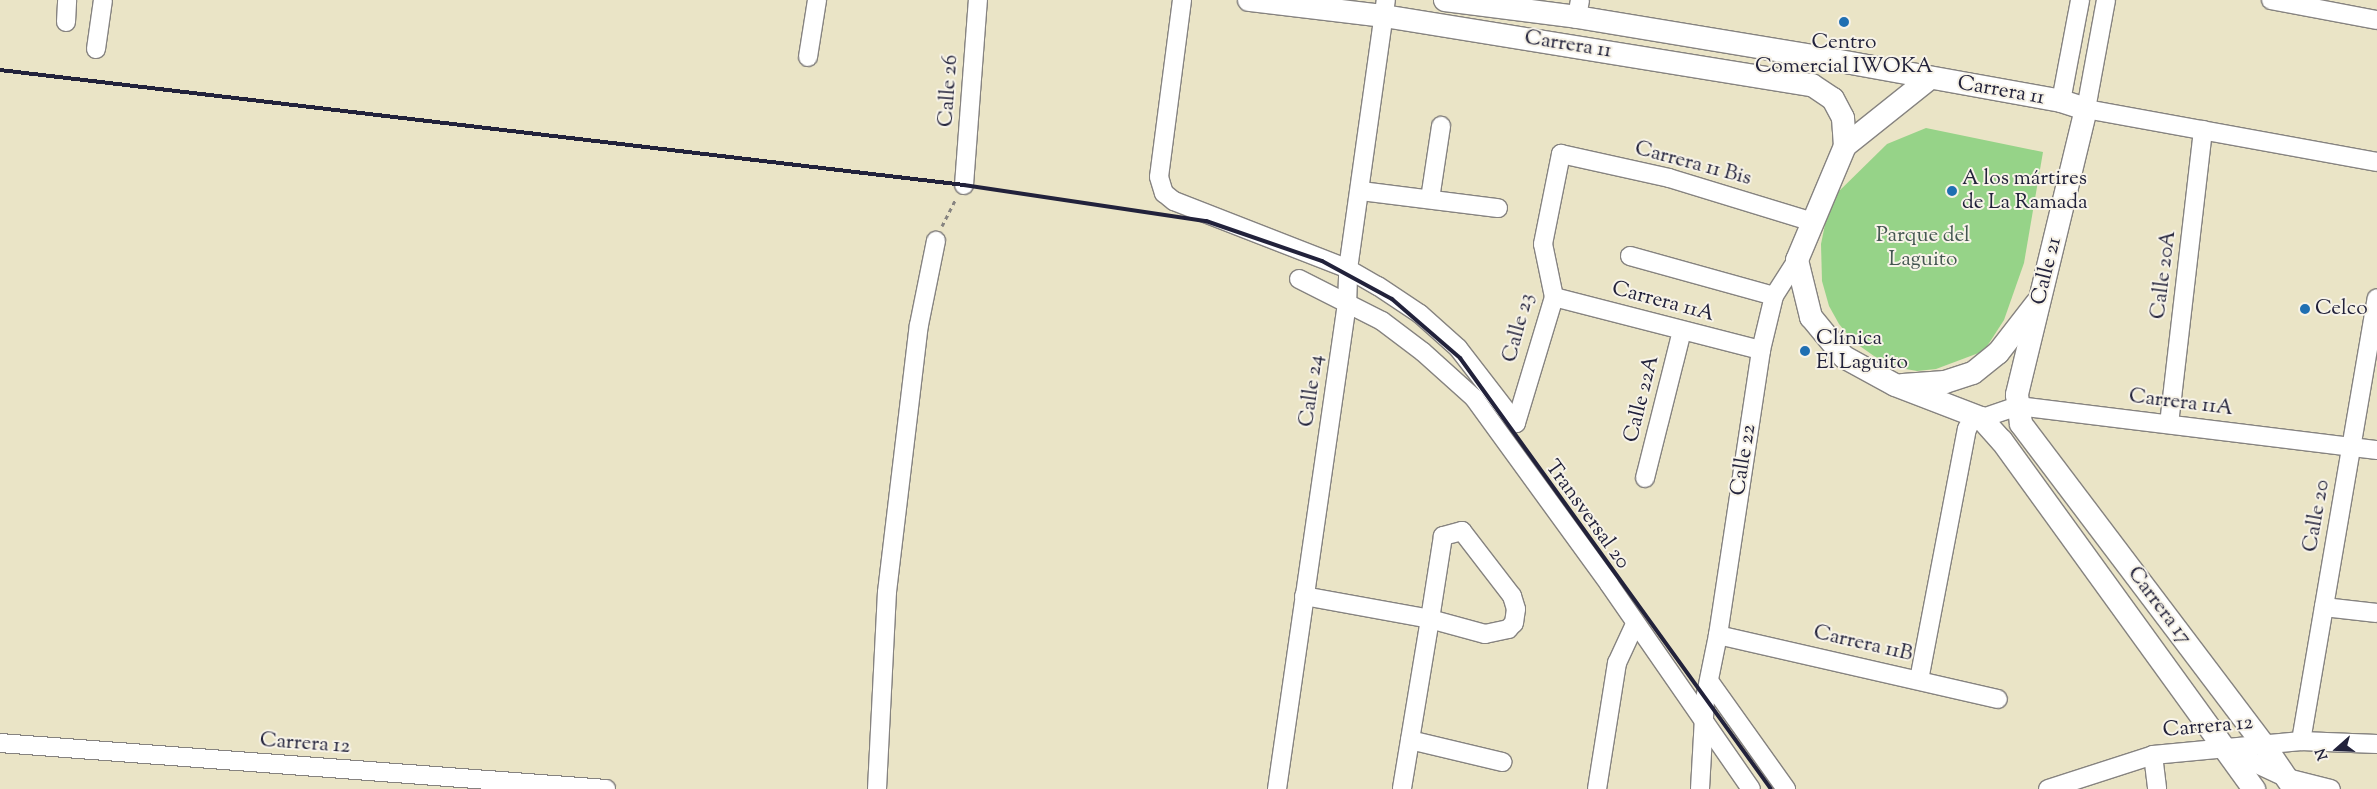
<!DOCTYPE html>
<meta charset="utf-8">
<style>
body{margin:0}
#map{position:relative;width:2377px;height:789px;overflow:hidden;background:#eae4c6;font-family:"Sorts Mill Goudy",serif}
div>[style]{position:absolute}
.green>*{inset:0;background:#96d388}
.path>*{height:3px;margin-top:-1.5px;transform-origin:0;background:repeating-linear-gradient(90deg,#868380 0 4px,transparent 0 8px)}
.roads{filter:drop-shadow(1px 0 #868380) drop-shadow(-1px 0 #868380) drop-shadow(0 1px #868380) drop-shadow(0 -1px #868380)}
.minor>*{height:18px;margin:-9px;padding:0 9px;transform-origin:9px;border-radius:9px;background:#fff}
.major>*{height:22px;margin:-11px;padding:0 11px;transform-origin:11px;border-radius:11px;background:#fff}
.rail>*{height:4px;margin:-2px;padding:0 2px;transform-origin:2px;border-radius:2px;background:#22223b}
.dots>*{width:14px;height:14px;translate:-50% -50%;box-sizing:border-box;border:2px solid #f7f3e8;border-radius:50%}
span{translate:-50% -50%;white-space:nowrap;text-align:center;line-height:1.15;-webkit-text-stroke:4px #f7f3e8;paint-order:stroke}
.poi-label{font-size:21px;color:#22223b}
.left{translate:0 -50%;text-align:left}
.street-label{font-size:21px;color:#22223b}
.park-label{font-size:21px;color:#455752}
.north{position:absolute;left:2312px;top:724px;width:50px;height:50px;-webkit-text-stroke:4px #f7f3e8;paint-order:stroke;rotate:251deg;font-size:14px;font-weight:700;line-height:20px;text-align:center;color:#22223b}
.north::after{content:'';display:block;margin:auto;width:18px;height:22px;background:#22223b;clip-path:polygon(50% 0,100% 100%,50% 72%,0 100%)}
</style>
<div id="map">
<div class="green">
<div style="clip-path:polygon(1926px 128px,2043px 152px,2024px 263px,2004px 320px,1984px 351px,1936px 369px,1917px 371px,1895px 367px,1874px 356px,1854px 342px,1839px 324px,1829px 306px,1822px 281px,1821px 244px,1830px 200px,1887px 144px)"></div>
</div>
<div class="path">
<div style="left:942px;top:226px;width:31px;rotate:-63deg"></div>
</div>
<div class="roads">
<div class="minor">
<div style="left:1182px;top:0;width:178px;rotate:97.4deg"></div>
<div style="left:1159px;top:177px;width:17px;rotate:73deg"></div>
<div style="left:1164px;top:193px;width:13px;rotate:39deg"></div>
<div style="left:1174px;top:201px;width:187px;rotate:21.3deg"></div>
<div style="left:1348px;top:269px;width:34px;rotate:30deg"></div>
<div style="left:1378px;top:286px;width:50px;rotate:33.7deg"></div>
<div style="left:1420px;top:314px;width:51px;rotate:41.8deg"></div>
<div style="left:1458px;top:348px;width:95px;rotate:52.3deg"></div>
<div style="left:2106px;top:0;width:111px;rotate:100.4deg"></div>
<div style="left:2086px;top:109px;width:296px;rotate:10.3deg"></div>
<div style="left:2271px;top:0;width:108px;rotate:10.7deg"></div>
<div style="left:1577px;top:17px;width:17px;rotate:-80deg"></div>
<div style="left:66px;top:22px;width:22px;rotate:-87deg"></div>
<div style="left:96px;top:49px;width:49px;rotate:-81.9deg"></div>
<div style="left:808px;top:57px;width:58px;rotate:-81deg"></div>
<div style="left:2061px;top:101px;width:103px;rotate:-79.3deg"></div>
<div style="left:964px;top:185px;width:186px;rotate:-85.7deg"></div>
<div style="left:1361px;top:191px;width:138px;rotate:7.1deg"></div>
<div style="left:1430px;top:199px;width:74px;rotate:-81.4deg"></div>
<div style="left:1630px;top:256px;width:149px;rotate:15.5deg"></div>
<div style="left:1299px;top:279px;width:93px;rotate:26.8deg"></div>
<div style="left:1382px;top:321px;width:51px;rotate:37.1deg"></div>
<div style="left:1423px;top:352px;width:69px;rotate:42deg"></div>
<div style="left:1474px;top:398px;width:230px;rotate:54deg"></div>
<div style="left:1609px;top:584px;width:249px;rotate:55.3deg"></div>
<div style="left:1554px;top:297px;width:214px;rotate:14.4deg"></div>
<div style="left:1516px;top:423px;width:132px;rotate:-73.2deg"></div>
<div style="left:1554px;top:297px;width:54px;rotate:-101.7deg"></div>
<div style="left:1543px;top:244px;width:92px;rotate:-78.7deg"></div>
<div style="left:1561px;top:154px;width:111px;rotate:12.5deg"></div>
<div style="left:1669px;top:178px;width:151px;rotate:17deg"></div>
<div style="left:2169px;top:424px;width:296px;rotate:-83.4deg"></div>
<div style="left:1645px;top:478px;width:152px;rotate:-75.9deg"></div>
<div style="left:1304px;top:596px;width:128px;rotate:10.3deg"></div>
<div style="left:1430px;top:619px;width:57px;rotate:15.3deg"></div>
<div style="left:1485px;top:634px;width:24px;rotate:-12deg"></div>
<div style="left:1508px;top:629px;width:8px;rotate:-45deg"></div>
<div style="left:1514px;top:623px;width:14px;rotate:-82deg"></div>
<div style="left:1516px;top:609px;width:14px;rotate:-107deg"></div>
<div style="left:1512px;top:596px;width:82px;rotate:-127.6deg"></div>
<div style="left:1462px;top:531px;width:20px;rotate:165deg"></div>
<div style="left:1443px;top:536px;width:84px;rotate:98.9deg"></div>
<div style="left:1430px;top:619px;width:172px;rotate:99.4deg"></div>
<div style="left:2324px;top:607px;width:53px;rotate:6.5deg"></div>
<div style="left:1718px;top:635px;width:287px;rotate:12.9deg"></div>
<div style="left:1919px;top:680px;width:256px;rotate:-79.2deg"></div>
<div style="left:1967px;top:429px;width:8px;rotate:-60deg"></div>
<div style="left:1971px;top:422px;width:50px;rotate:-18.8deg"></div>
<div style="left:2018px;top:406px;width:362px;rotate:7deg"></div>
<div style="left:1709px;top:681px;width:133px;rotate:54.5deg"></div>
<div style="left:1410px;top:740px;width:95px;rotate:13.4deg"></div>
<div style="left:2301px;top:741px;width:449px;rotate:-80.3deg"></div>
<div style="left:0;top:743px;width:608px;rotate:4.34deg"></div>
<div style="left:2225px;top:749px;width:68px;rotate:25.1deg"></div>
<div style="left:2287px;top:778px;width:45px;rotate:14deg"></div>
<div style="left:2153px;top:755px;width:34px;rotate:83deg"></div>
<div style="left:877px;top:789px;width:197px;rotate:-87.1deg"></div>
<div style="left:887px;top:592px;width:269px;rotate:-83.2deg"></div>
<div style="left:919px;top:325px;width:86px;rotate:-78.6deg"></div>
<div style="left:1277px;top:789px;width:488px;rotate:-81.8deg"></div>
<div style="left:1347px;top:306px;width:37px;rotate:-88deg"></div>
<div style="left:1348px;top:269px;width:272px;rotate:-82deg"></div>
<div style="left:1597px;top:789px;width:128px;rotate:-81deg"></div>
<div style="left:1617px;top:663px;width:43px;rotate:-65.2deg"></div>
<div style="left:1700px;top:789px;width:90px;rotate:-86.8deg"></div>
<div style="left:1705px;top:699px;width:65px;rotate:-78.5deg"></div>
<div style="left:1718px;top:635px;width:288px;rotate:-81.4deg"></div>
<div style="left:1761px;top:350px;width:56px;rotate:-76.5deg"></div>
<div style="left:1774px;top:296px;width:43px;rotate:-57.4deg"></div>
<div style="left:2048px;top:789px;width:110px;rotate:-17.9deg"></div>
<div style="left:2153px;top:755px;width:149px;rotate:-5.4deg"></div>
<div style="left:2301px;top:741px;width:76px;rotate:2.3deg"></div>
</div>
<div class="major">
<div style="left:1249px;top:0;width:136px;rotate:6.8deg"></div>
<div style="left:1384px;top:16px;width:434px;rotate:9.2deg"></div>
<div style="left:1812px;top:85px;width:25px;rotate:34deg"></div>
<div style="left:1833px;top:99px;width:21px;rotate:62deg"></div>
<div style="left:1843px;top:118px;width:28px;rotate:86deg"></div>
<div style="left:1845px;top:146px;width:124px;rotate:112.8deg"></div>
<div style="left:1797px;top:260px;width:59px;rotate:76.2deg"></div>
<div style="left:1811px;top:317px;width:52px;rotate:50.5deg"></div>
<div style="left:1844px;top:357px;width:58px;rotate:28.8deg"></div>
<div style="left:1895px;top:385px;width:92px;rotate:21deg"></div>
<div style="left:1981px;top:418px;width:31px;rotate:48deg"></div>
<div style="left:2002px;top:441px;width:430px;rotate:54.1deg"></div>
<div style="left:1445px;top:0;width:133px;rotate:7.3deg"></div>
<div style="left:1577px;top:17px;width:238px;rotate:9.4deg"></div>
<div style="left:1812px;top:56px;width:253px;rotate:10.2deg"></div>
<div style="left:2061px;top:101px;width:26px;rotate:18deg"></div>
<div style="left:2086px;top:109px;width:294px;rotate:103.6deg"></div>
<div style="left:2017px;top:395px;width:29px;rotate:82deg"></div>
<div style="left:2021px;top:424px;width:403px;rotate:52.9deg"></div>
<div style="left:2264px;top:745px;width:53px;rotate:55.7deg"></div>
<div style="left:1845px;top:146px;width:107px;rotate:-38.6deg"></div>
<div style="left:1903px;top:385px;width:42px;rotate:-4.1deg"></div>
<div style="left:1945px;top:382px;width:29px;rotate:-18deg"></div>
<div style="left:1973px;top:373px;width:32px;rotate:-39deg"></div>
<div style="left:1998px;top:353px;width:62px;rotate:-52.2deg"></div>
</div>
</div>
<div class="rail">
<div style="left:0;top:70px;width:971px;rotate:6.8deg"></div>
<div style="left:964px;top:185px;width:245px;rotate:8.5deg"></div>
<div style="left:1206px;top:221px;width:123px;rotate:19deg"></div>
<div style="left:1322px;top:261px;width:80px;rotate:28.5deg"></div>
<div style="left:1392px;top:299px;width:90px;rotate:40.9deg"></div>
<div style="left:1460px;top:358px;width:531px;rotate:54.19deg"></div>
</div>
<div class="dots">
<div style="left:1844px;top:22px;background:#1f6fb2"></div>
<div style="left:1952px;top:191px;background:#1f6fb2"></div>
<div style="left:2305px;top:309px;background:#1f6fb2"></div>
<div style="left:1805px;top:351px;background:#1f6fb2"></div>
</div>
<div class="poi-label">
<span style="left:1844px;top:55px">Centro<br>Comercial IWOKA</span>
<span class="left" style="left:1962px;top:191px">A los mártires<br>de La Ramada</span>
<span class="left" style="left:2315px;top:309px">Celco</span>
<span class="left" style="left:1816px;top:351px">Clínica<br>El Laguito</span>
</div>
<div class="street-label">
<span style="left:1568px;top:45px;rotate:9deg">Carrera 11</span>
<span style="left:949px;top:91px;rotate:-86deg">Calle 26</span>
<span style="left:2001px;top:91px;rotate:10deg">Carrera 11</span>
<span style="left:1693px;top:164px;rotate:15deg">Carrera 11 Bis</span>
<span style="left:2047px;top:271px;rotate:-76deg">Calle 21</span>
<span style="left:2164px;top:275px;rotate:-83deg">Calle 20A</span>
<span style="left:1663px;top:302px;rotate:15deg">Carrera 11A</span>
<span style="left:1519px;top:328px;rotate:-75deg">Calle 23</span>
<span style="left:1312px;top:391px;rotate:-82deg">Calle 24</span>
<span style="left:1642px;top:399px;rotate:-76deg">Calle 22A</span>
<span style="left:2181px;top:403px;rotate:7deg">Carrera 11A</span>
<span style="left:1744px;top:460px;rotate:-81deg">Calle 22</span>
<span style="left:1587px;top:515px;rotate:54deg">Transversal 20</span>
<span style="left:2317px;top:516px;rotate:-80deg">Calle 20</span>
<span style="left:2159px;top:606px;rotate:53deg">Carrera 17</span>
<span style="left:1863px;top:644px;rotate:13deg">Carrera 11B</span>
<span style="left:2208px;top:727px;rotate:-5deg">Carrera 12</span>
<span style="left:305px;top:744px;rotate:4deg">Carrera 12</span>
</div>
<div class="park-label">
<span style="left:1923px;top:248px">Parque del<br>Laguito</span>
</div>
<div class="north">N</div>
</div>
